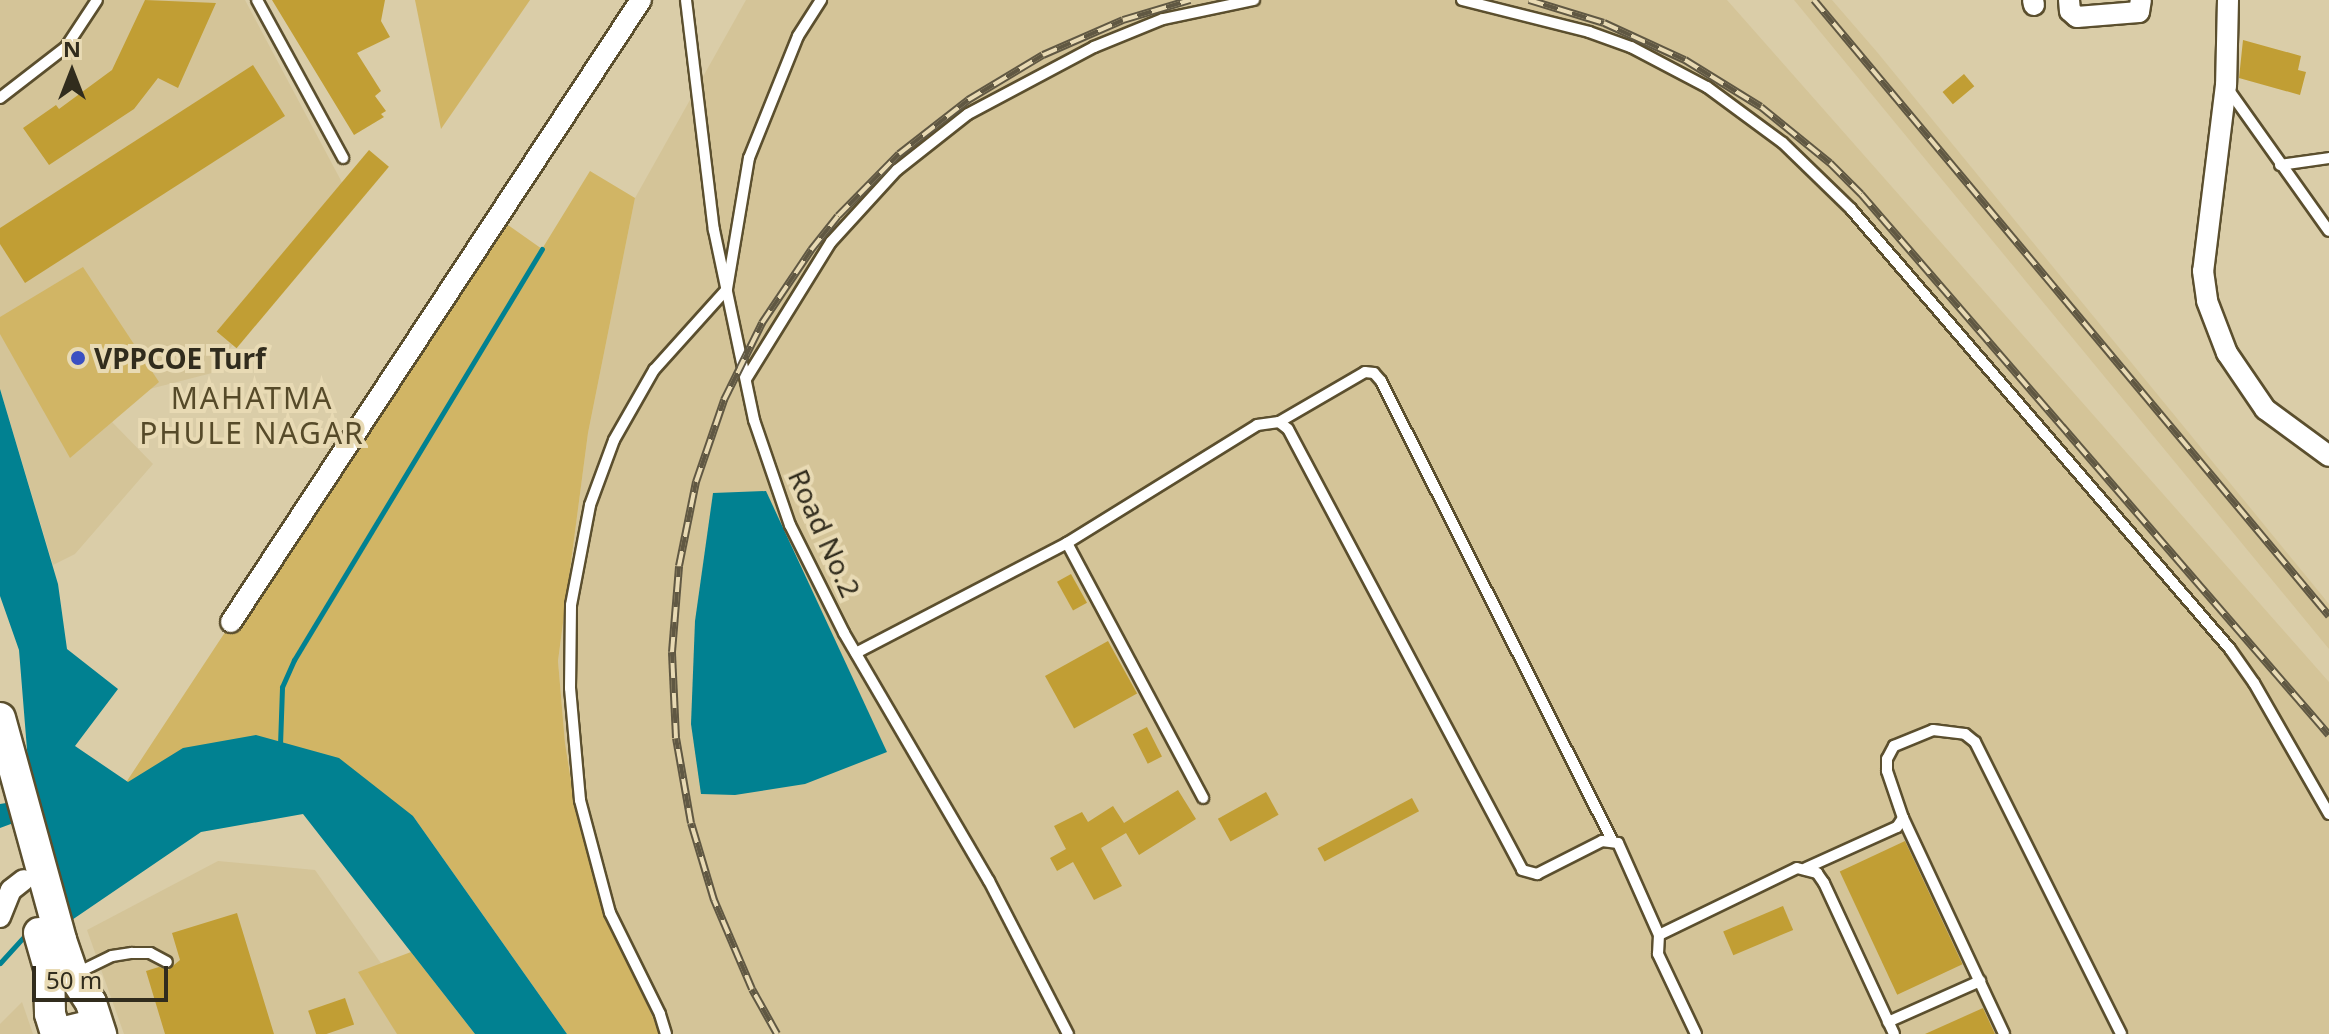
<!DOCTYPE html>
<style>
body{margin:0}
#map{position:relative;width:2329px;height:1034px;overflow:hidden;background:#dacda8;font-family:"Noto Sans",sans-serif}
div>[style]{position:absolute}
.built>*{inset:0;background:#d4c498}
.green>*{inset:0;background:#d1b565}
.water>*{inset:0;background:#018191}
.stream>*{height:5px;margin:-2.5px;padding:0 2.5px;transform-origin:2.5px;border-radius:2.5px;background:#018191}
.building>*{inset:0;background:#c19e34;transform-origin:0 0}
.roads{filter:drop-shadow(2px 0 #5b4f2e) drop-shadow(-2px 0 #5b4f2e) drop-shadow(0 2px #5b4f2e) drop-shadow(0 -2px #5b4f2e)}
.service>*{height:10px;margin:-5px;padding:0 5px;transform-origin:5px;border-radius:5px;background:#fff}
.minor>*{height:20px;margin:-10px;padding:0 10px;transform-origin:10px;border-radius:10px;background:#fff}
.primary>*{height:30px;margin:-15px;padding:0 15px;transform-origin:15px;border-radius:15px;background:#fff}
.rail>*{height:8px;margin-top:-4px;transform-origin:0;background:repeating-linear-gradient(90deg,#e8dab4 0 15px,#605843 0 30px);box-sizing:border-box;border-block:2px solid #605843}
.dots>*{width:22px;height:22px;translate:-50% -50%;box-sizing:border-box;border:4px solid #e8dab4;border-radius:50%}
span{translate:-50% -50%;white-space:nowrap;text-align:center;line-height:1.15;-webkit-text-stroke:8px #e8dab4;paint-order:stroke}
.poi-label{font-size:28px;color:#312c1d;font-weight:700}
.left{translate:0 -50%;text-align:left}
.street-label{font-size:28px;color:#312c1d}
.neighbourhood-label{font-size:30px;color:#564a29;letter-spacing:2px}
.north{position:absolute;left:32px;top:32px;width:80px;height:80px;-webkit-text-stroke:6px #e8dab4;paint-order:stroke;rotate:0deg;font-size:22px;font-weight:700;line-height:32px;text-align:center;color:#312c1d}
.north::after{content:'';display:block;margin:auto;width:28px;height:36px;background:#312c1d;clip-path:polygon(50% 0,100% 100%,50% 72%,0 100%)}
.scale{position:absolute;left:32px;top:966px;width:136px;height:36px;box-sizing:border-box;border:4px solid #312c1d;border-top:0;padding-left:10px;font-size:24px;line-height:28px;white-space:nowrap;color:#312c1d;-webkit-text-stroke:6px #e8dab4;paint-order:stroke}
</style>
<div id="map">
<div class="built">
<div style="clip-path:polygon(0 0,245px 0,346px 190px,212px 373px,138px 392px,112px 422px,153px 464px,75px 554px,53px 565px,0 389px)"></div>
<div style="clip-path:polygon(746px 0,1727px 0,2329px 682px,2329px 1034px,660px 1034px,597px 890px,576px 813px,565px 743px,558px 661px,588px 433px,635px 198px)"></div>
<div style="clip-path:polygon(1794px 0,1832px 0,1877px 52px,2329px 604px,2329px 649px)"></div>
<div style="clip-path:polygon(218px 861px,315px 870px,431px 1034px,124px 1034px,87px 930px)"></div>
<div style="clip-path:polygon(22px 1002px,33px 1034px,0 1034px,0 1024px)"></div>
</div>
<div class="green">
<div style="clip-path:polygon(415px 0,530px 0,441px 129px)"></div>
<div style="clip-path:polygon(590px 171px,635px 198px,588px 433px,558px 661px,565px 743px,576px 813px,597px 890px,660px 1034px,567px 1034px,413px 816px,125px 784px,498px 218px,542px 249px)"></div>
<div style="clip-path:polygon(83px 267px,159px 382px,70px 458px,0 334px,0 317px)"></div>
<div style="clip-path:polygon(411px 952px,475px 1034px,397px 1034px,358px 972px)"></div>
</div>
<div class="water">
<div style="clip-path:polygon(0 389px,58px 584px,67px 649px,118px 689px,75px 746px,128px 782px,183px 748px,256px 735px,339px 758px,413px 816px,567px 1034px,475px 1034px,303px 814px,201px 832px,66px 924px,35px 815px,0 828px,0 804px,31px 799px,19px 650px,0 596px)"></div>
<div style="clip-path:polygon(766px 491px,887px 752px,805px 784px,735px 795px,701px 794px,691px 724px,695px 621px,713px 493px)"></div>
</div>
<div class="stream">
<div style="left:280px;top:745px;width:58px;rotate:-88deg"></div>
<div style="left:282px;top:687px;width:30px;rotate:-66deg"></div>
<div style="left:294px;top:660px;width:480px;rotate:-58.9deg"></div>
<div style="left:0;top:963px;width:43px;rotate:-47.8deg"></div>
</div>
<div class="building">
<div style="clip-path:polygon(145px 0,216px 3px,178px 88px,158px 78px,134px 109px,49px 165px,23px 128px,56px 105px,59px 109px,112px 70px)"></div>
<div style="clip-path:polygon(272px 0,385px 0,381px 21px,390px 37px,357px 53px,381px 91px,375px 96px,386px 111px,381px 114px,384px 117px,354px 135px)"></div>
<div style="clip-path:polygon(2243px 40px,2301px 56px,2298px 70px,2306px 72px,2300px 95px,2239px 78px)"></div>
<div style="clip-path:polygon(253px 65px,285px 116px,25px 283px,0 244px,0 228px)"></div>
<div style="left:1964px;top:74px;width:16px;height:28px;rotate:50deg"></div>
<div style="left:369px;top:150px;width:26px;height:237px;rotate:40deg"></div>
<div style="left:1071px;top:574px;width:33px;height:16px;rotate:61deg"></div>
<div style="left:1108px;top:641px;width:60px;height:72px;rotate:61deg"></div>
<div style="left:1147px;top:727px;width:33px;height:16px;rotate:63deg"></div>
<div style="clip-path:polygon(1178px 790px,1196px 819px,1139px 855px,1126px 833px,1101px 848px,1122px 886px,1094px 900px,1073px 862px,1057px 871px,1050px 858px,1066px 849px,1054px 826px,1082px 812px,1088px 822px,1113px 806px,1124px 823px)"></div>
<div style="left:1266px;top:792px;width:26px;height:55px;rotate:61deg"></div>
<div style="left:1412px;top:798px;width:15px;height:107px;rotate:62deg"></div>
<div style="left:1905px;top:841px;width:136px;height:72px;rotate:65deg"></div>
<div style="left:1783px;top:906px;width:26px;height:65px;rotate:67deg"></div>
<div style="clip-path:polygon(237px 913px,274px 1034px,165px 1034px,146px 971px,159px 967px,168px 970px,180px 960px,172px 933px)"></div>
<div style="left:345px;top:998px;width:28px;height:39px;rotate:71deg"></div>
<div style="clip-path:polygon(1983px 1008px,1995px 1034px,1925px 1034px)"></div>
</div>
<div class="roads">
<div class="service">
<div style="left:257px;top:0;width:180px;rotate:61.4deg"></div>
<div style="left:686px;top:0;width:232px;rotate:83.1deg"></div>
<div style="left:714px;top:230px;width:194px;rotate:78.1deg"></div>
<div style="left:754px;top:420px;width:111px;rotate:71.1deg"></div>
<div style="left:790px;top:525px;width:121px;rotate:63.4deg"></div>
<div style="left:844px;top:633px;width:287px;rotate:59.7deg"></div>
<div style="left:989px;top:881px;width:172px;rotate:62.7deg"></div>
<div style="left:1462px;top:0;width:131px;rotate:14.1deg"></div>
<div style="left:1589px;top:32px;width:45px;rotate:19.7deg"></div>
<div style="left:1631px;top:47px;width:86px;rotate:27.8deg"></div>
<div style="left:1707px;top:87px;width:94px;rotate:36.4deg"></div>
<div style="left:1783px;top:143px;width:95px;rotate:44.1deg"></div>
<div style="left:1851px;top:209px;width:581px;rotate:49.26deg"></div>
<div style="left:2230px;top:649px;width:42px;rotate:54.8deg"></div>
<div style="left:2254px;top:683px;width:151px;rotate:60.2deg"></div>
<div style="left:2228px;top:89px;width:174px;rotate:54.6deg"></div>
<div style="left:0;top:98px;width:83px;rotate:-37.7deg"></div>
<div style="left:66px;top:47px;width:56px;rotate:-56.6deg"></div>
<div style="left:2280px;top:165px;width:49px;rotate:-8.1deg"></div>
<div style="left:746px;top:379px;width:161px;rotate:-58.2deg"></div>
<div style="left:831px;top:242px;width:98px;rotate:-47.5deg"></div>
<div style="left:897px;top:170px;width:90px;rotate:-38.3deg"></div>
<div style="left:968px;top:114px;width:143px;rotate:-28deg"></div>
<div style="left:1094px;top:47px;width:74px;rotate:-22.1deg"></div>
<div style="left:1163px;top:19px;width:93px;rotate:-11.8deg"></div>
<div style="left:1279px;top:422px;width:99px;rotate:-30.2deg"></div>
<div style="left:1365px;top:372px;width:9px;rotate:6deg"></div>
<div style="left:1374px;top:373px;width:11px;rotate:49deg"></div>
<div style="left:1381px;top:381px;width:514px;rotate:63.29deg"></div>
<div style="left:1067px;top:543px;width:289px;rotate:61.9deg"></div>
<div style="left:856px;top:653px;width:238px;rotate:-27.5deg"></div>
<div style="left:1067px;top:543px;width:224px;rotate:-31.8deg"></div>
<div style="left:1257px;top:425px;width:22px;rotate:-8deg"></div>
<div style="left:1279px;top:422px;width:11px;rotate:38deg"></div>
<div style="left:1288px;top:429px;width:499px;rotate:62deg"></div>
<div style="left:1522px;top:870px;width:16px;rotate:15deg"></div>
<div style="left:1537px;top:874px;width:73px;rotate:-26.9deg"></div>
<div style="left:1602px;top:841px;width:16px;rotate:7deg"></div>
<div style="left:1618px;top:843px;width:101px;rotate:66deg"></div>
<div style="left:1903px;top:818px;width:238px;rotate:64.9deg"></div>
<div style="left:1806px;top:868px;width:100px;rotate:-24.3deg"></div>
<div style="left:1897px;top:827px;width:11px;rotate:-56deg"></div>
<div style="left:1903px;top:818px;width:50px;rotate:-108.8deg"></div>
<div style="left:1887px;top:771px;width:12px;rotate:-90deg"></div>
<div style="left:1887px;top:759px;width:15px;rotate:-62deg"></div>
<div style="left:1894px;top:746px;width:42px;rotate:-22.3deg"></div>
<div style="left:1933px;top:730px;width:32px;rotate:7deg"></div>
<div style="left:1965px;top:734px;width:13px;rotate:39deg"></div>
<div style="left:1975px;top:742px;width:326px;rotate:63.4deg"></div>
<div style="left:75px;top:974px;width:41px;rotate:-25.9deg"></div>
<div style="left:112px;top:956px;width:20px;rotate:-9deg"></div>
<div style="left:132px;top:953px;width:18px"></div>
<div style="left:150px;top:953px;width:19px;rotate:28deg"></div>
<div style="left:1888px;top:1022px;width:101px;rotate:-24deg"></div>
<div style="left:666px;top:1034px;width:21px;rotate:-107deg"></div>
<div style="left:660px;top:1014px;width:113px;rotate:-116.3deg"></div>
<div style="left:610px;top:913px;width:117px;rotate:-104.9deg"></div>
<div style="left:580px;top:800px;width:112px;rotate:-95.1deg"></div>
<div style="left:570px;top:688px;width:83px;rotate:-89.3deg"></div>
<div style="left:571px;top:605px;width:102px;rotate:-79.2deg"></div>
<div style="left:590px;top:505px;width:69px;rotate:-69.7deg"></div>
<div style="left:614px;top:440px;width:81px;rotate:-60.3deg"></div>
<div style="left:654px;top:370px;width:109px;rotate:-48deg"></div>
<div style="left:727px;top:289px;width:133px;rotate:-80.5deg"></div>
<div style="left:749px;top:158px;width:131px;rotate:-68.1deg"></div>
<div style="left:798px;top:36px;width:43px;rotate:-57.4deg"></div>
<div style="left:1696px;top:1034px;width:89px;rotate:-115.4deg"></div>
<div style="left:1658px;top:954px;width:19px;rotate:-87deg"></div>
<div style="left:1659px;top:935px;width:153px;rotate:-25.9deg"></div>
<div style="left:1797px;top:868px;width:21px;rotate:14deg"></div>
<div style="left:1817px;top:873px;width:12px;rotate:55deg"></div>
<div style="left:1824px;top:883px;width:166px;rotate:65.1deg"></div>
</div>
<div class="minor">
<div style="left:2033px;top:0;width:5px;rotate:79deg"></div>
<div style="left:2069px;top:0;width:11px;rotate:85deg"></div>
<div style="left:2070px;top:11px;width:9px;rotate:41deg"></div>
<div style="left:2077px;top:17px;width:62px;rotate:-4.6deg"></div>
<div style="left:2139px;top:12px;width:12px;rotate:-81deg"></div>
<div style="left:2228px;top:0;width:85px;rotate:91.3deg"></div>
<div style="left:2226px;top:85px;width:187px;rotate:97deg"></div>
<div style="left:2203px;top:271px;width:30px;rotate:82deg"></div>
<div style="left:2207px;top:301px;width:56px;rotate:69deg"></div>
<div style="left:2227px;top:353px;width:68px;rotate:55.8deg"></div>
<div style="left:2265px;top:409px;width:79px;rotate:36.3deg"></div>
<div style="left:231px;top:622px;width:745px;rotate:-56.61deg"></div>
<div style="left:0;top:917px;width:29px;rotate:-68deg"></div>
<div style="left:11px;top:890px;width:16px;rotate:-38deg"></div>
</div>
<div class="primary">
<div style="left:0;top:718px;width:230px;rotate:74.6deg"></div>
<div style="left:61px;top:940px;width:37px;rotate:71deg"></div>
<div style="left:73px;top:975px;width:33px;rotate:57deg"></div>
<div style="left:91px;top:1003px;width:33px;rotate:72deg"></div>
<div style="left:39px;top:933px;width:37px;rotate:74deg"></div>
<div style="left:49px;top:969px;width:45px;rotate:88.7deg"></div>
<div style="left:50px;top:1014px;width:21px;rotate:73deg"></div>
<div style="left:56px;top:1034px;width:42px;rotate:-13.7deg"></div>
</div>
</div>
<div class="rail">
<div style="left:1529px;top:0;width:78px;rotate:17deg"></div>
<div style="left:1604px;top:23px;width:89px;rotate:24.6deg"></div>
<div style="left:1685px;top:60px;width:89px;rotate:31.7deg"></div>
<div style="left:1761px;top:107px;width:89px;rotate:39.1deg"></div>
<div style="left:1830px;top:163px;width:44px;rotate:45deg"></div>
<div style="left:1861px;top:194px;width:715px;rotate:49.14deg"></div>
<div style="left:1814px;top:0;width:803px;rotate:50.1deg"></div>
<div style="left:777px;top:1034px;width:51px;rotate:-119.1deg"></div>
<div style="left:752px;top:989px;width:97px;rotate:-113.1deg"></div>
<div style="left:714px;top:900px;width:80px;rotate:-106.6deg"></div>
<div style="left:691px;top:823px;width:86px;rotate:-100deg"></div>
<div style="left:676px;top:738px;width:86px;rotate:-92.7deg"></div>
<div style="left:672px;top:652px;width:86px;rotate:-85.3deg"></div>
<div style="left:679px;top:566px;width:86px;rotate:-78.6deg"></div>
<div style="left:696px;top:482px;width:87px;rotate:-71.1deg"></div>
<div style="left:724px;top:400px;width:86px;rotate:-63.7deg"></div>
<div style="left:762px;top:323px;width:88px;rotate:-56.1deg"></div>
<div style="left:811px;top:250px;width:43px;rotate:-51.5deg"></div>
<div style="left:838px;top:216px;width:87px;rotate:-45.5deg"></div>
<div style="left:899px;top:154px;width:88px;rotate:-38deg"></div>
<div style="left:968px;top:100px;width:87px;rotate:-31deg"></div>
<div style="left:1043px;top:55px;width:87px;rotate:-23.6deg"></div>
<div style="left:1123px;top:20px;width:70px;rotate:-16.6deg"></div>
</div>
<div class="dots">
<div style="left:78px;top:358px;background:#3b50c2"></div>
</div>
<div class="poi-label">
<span class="left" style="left:94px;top:358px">VPPCOE Turf</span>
</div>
<div class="street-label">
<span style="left:825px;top:533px;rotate:66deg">Road No.2</span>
</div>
<div class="neighbourhood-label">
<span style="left:252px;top:415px">MAHATMA<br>PHULE NAGAR</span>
</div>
<div class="north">N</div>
<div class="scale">50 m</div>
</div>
